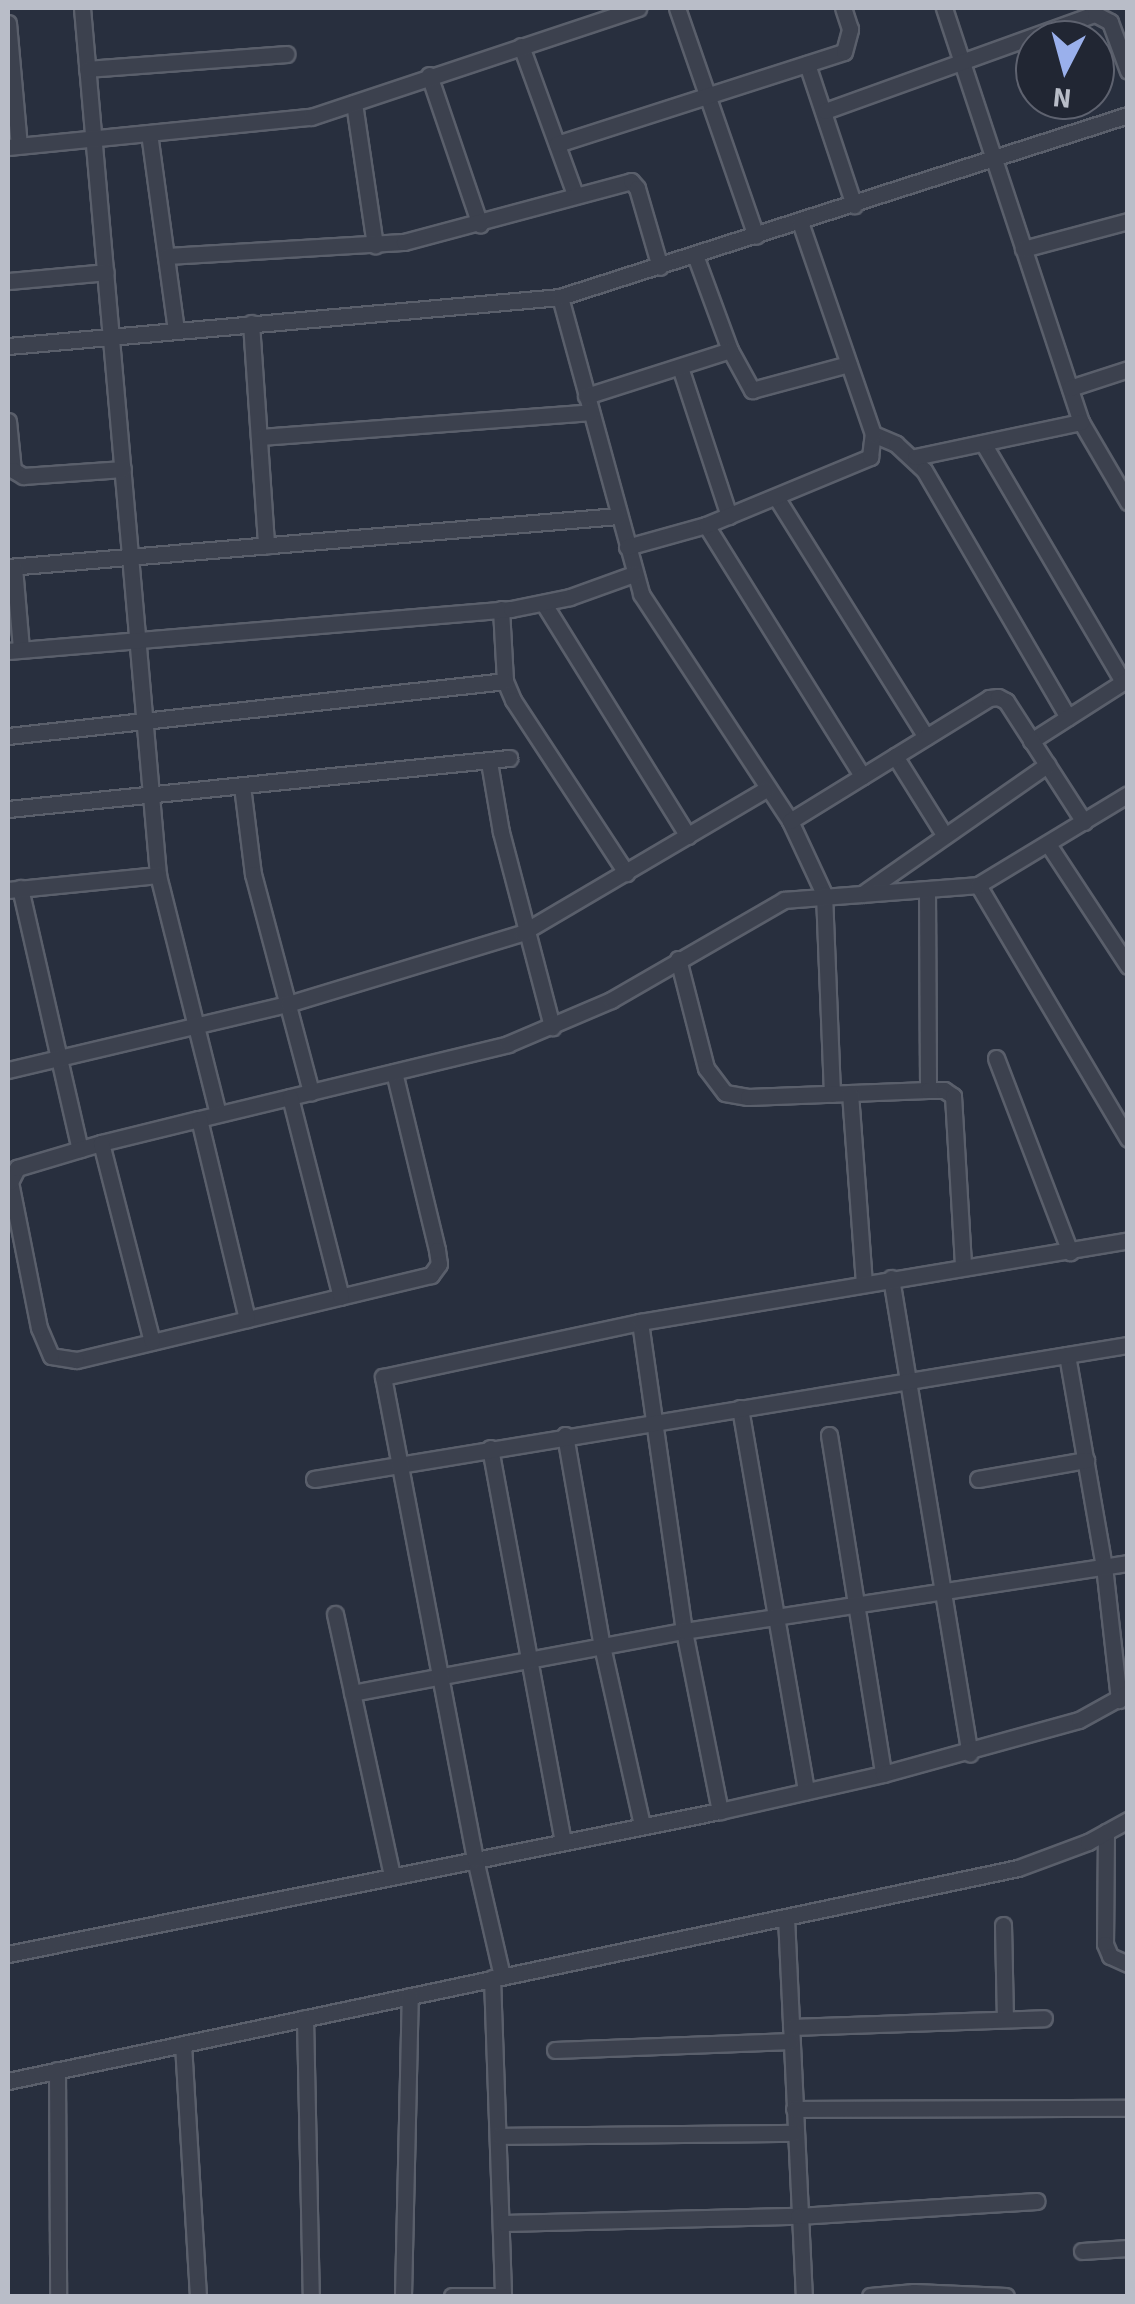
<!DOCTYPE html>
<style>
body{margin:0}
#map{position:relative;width:1135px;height:2304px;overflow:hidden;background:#282f3e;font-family:"Source Sans 3",sans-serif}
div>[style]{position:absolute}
.roads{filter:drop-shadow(2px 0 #5a5f6b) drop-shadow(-2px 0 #5a5f6b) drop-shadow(0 2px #5a5f6b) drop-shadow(0 -2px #5a5f6b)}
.street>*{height:15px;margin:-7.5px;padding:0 7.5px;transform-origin:7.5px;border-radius:7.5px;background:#3c414e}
span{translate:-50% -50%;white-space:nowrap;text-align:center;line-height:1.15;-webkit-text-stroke:9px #212633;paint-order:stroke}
.frame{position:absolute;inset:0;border:10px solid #b9bdc8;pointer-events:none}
.north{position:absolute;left:1015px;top:20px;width:100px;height:100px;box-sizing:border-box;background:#212633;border:2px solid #5e626f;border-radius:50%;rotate:186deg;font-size:28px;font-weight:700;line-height:40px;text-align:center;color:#b9bdc8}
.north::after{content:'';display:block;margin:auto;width:35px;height:45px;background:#9ab0ec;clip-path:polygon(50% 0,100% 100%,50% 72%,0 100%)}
</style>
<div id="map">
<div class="roads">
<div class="street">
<div style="left:82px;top:8px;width:870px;rotate:84.99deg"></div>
<div style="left:158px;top:875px;width:246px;rotate:75.9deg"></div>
<div style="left:677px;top:8px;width:241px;rotate:70.9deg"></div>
<div style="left:944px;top:8px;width:436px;rotate:71.7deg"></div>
<div style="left:1081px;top:422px;width:93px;rotate:59.6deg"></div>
<div style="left:8px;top:23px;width:123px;rotate:84.9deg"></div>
<div style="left:521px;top:46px;width:158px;rotate:70deg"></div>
<div style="left:807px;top:64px;width:149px;rotate:71.6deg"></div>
<div style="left:87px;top:69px;width:200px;rotate:-4.3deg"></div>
<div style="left:429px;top:75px;width:158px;rotate:71.2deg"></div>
<div style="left:354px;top:103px;width:144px;rotate:81.6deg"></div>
<div style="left:825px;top:111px;width:287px;rotate:-19.8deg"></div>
<div style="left:1095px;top:14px;width:17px;rotate:28deg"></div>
<div style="left:1110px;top:22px;width:52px;rotate:69.8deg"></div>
<div style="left:149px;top:133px;width:198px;rotate:82.2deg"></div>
<div style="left:557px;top:144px;width:301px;rotate:-17.8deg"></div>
<div style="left:844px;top:52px;width:24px;rotate:-75deg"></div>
<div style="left:850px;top:29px;width:22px;rotate:-108deg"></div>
<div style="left:8px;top:147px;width:304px;rotate:-5.7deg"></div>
<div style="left:311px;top:117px;width:345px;rotate:-18.4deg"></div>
<div style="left:1023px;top:249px;width:109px;rotate:-14.9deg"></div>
<div style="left:695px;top:255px;width:101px;rotate:69.8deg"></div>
<div style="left:730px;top:350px;width:46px;rotate:61.2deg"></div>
<div style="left:752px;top:390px;width:100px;rotate:-15deg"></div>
<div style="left:166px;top:256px;width:238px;rotate:-3.4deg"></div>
<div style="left:404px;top:242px;width:235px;rotate:-15deg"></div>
<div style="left:631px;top:181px;width:9px;rotate:49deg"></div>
<div style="left:637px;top:188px;width:82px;rotate:73.8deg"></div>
<div style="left:8px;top:281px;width:98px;rotate:-5.2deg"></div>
<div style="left:560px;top:297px;width:308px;rotate:74.7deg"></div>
<div style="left:641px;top:594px;width:272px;rotate:56.7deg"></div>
<div style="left:790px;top:821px;width:81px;rotate:65deg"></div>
<div style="left:824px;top:894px;width:200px;rotate:87.7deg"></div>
<div style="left:251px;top:323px;width:223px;rotate:86.1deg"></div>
<div style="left:8px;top:346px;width:554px;rotate:-5.07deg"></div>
<div style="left:560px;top:297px;width:596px;rotate:-17.77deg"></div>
<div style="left:680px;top:367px;width:157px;rotate:71.8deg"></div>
<div style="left:1070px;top:388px;width:61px;rotate:-18.1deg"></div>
<div style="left:586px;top:396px;width:151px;rotate:-17.7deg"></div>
<div style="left:8px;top:421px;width:49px;rotate:84.2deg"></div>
<div style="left:13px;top:470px;width:12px;rotate:31deg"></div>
<div style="left:23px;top:476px;width:100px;rotate:-4deg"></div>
<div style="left:873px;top:434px;width:25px;rotate:23deg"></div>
<div style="left:896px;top:444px;width:38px;rotate:43deg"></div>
<div style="left:924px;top:470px;width:286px;rotate:59.8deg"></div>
<div style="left:261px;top:437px;width:331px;rotate:-4.3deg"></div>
<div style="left:983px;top:443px;width:277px;rotate:59.6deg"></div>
<div style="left:915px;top:457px;width:170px;rotate:-11.9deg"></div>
<div style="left:776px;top:497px;width:283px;rotate:58deg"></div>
<div style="left:706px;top:525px;width:296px;rotate:58.1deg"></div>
<div style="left:627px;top:547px;width:82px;rotate:-15.6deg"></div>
<div style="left:706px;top:525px;width:178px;rotate:-22.5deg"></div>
<div style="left:870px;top:457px;width:23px;rotate:-83deg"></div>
<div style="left:873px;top:434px;width:224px;rotate:-109deg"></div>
<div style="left:8px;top:567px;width:612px;rotate:-4.78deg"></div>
<div style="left:14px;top:567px;width:82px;rotate:85.1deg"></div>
<div style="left:544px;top:604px;width:273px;rotate:58.2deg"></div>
<div style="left:501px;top:609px;width:72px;rotate:86.8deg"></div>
<div style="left:505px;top:681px;width:21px;rotate:67deg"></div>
<div style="left:513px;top:700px;width:207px;rotate:56.8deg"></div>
<div style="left:8px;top:651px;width:505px;rotate:-4.77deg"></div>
<div style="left:511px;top:609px;width:60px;rotate:-11.5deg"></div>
<div style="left:570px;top:597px;width:68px;rotate:-19.8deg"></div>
<div style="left:8px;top:736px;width:500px;rotate:-6.31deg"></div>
<div style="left:1031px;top:741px;width:115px;rotate:-32.6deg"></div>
<div style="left:895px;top:756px;width:94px;rotate:58deg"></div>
<div style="left:489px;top:762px;width:71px;rotate:80.3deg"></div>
<div style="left:501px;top:832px;width:202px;rotate:75.3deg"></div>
<div style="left:242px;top:786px;width:89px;rotate:82.9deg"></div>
<div style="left:253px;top:874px;width:226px;rotate:75.1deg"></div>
<div style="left:8px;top:809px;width:504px;rotate:-5.81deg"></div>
<div style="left:790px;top:821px;width:234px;rotate:-31.7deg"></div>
<div style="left:989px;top:698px;width:9px;rotate:-6deg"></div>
<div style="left:998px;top:697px;width:9px;rotate:27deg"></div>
<div style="left:1006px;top:701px;width:144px;rotate:57.2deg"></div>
<div style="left:1048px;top:844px;width:146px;rotate:56.7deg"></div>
<div style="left:978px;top:885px;width:295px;rotate:59.4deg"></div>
<div style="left:20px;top:888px;width:268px;rotate:77.1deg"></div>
<div style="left:8px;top:890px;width:151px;rotate:-5.7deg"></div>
<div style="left:927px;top:891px;width:199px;rotate:89.7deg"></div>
<div style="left:862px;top:894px;width:226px;rotate:-34.9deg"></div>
<div style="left:678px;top:959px;width:113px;rotate:75.6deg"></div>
<div style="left:706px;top:1068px;width:31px;rotate:53deg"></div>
<div style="left:725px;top:1093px;width:23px;rotate:10deg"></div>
<div style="left:748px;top:1097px;width:180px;rotate:-2.2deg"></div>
<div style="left:928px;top:1090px;width:16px"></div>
<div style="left:944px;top:1090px;width:11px;rotate:34deg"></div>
<div style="left:953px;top:1096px;width:170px;rotate:86.6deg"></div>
<div style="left:996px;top:1058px;width:208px;rotate:69.1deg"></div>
<div style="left:8px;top:1070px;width:288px;rotate:-13.3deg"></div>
<div style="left:288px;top:1004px;width:245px;rotate:-16.9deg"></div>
<div style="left:522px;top:933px;width:283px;rotate:-30.5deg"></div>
<div style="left:394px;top:1072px;width:183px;rotate:76.4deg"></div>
<div style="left:437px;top:1250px;width:14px;rotate:82deg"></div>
<div style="left:439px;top:1264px;width:14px;rotate:126deg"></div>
<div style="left:431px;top:1275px;width:365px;rotate:166.5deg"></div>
<div style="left:76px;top:1360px;width:25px;rotate:-171deg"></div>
<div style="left:51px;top:1356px;width:30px;rotate:-113deg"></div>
<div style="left:39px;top:1328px;width:149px;rotate:-101.2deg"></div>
<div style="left:10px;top:1182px;width:16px;rotate:-63deg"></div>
<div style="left:17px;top:1168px;width:88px;rotate:-16.6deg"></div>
<div style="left:101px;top:1143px;width:101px;rotate:-13.8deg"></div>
<div style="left:199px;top:1119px;width:318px;rotate:-13.6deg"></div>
<div style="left:508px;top:1044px;width:112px;rotate:-23.1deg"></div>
<div style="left:611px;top:1000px;width:200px;rotate:-30deg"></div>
<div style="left:784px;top:900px;width:195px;rotate:-4.4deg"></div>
<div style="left:978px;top:885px;width:175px;rotate:-31.2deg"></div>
<div style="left:850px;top:1093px;width:191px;rotate:85.8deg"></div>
<div style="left:290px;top:1097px;width:206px;rotate:75.7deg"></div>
<div style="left:199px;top:1119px;width:206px;rotate:76.5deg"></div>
<div style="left:101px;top:1143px;width:205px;rotate:75.6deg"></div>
<div style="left:891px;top:1278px;width:482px;rotate:80.6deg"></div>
<div style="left:640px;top:1322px;width:312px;rotate:81.9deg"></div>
<div style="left:684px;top:1631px;width:184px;rotate:78.7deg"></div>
<div style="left:1067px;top:1355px;width:214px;rotate:80.1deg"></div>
<div style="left:1104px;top:1566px;width:135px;rotate:83.6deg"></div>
<div style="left:740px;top:1408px;width:389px;rotate:80.2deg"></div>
<div style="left:565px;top:1435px;width:214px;rotate:80.1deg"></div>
<div style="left:602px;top:1646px;width:183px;rotate:77.4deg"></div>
<div style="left:829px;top:1435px;width:343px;rotate:80.9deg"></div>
<div style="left:490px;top:1448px;width:400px;rotate:79.5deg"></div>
<div style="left:314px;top:1479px;width:825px;rotate:-9.35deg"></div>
<div style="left:978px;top:1479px;width:110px;rotate:-10deg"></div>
<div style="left:335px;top:1614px;width:268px;rotate:77.7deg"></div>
<div style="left:352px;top:1693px;width:338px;rotate:-10.6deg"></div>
<div style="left:684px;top:1631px;width:449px;rotate:-8.7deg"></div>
<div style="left:1106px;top:1832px;width:112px;rotate:90.5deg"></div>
<div style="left:1105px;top:1944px;width:13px;rotate:67deg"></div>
<div style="left:1110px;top:1956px;width:20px;rotate:24deg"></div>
<div style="left:786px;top:1917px;width:379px;rotate:87.3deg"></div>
<div style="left:1003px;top:1925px;width:94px;rotate:88.8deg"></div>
<div style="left:8px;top:1954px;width:726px;rotate:-11.36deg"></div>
<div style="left:720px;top:1811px;width:167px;rotate:-12.8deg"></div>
<div style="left:883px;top:1774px;width:203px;rotate:-15.4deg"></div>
<div style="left:1079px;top:1720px;width:56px;rotate:-28.9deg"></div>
<div style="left:502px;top:1976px;width:120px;rotate:-103deg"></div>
<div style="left:475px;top:1859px;width:491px;rotate:-100.8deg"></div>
<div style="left:383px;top:1377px;width:263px;rotate:-12.1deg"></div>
<div style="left:640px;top:1322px;width:495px;rotate:-9.5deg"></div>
<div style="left:492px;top:1978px;width:318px;rotate:88deg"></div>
<div style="left:305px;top:2018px;width:278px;rotate:88.8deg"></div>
<div style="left:791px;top:2027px;width:253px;rotate:-2deg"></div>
<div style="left:183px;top:2044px;width:252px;rotate:86.6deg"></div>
<div style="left:555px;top:2050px;width:236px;rotate:-2.2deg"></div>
<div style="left:57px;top:2070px;width:226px;rotate:89.7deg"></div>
<div style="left:8px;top:2081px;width:1032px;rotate:-11.91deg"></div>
<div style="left:1018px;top:1868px;width:75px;rotate:-20.4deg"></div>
<div style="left:1088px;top:1842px;width:46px;rotate:-28.8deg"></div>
<div style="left:794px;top:2109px;width:334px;rotate:-0.2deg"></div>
<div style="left:499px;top:2136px;width:296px;rotate:-0.6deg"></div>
<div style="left:504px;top:2223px;width:294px;rotate:-1.4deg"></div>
<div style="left:798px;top:2216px;width:239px;rotate:-3.6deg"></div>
<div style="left:1082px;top:2251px;width:46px;rotate:-3.7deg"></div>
<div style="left:403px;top:2296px;width:300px;rotate:-88.7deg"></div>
<div style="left:452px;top:2296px;width:51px"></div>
<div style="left:870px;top:2296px;width:44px;rotate:-5.2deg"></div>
<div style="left:914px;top:2292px;width:92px;rotate:2.5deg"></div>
</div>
</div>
<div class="frame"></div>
<div class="north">N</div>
</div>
